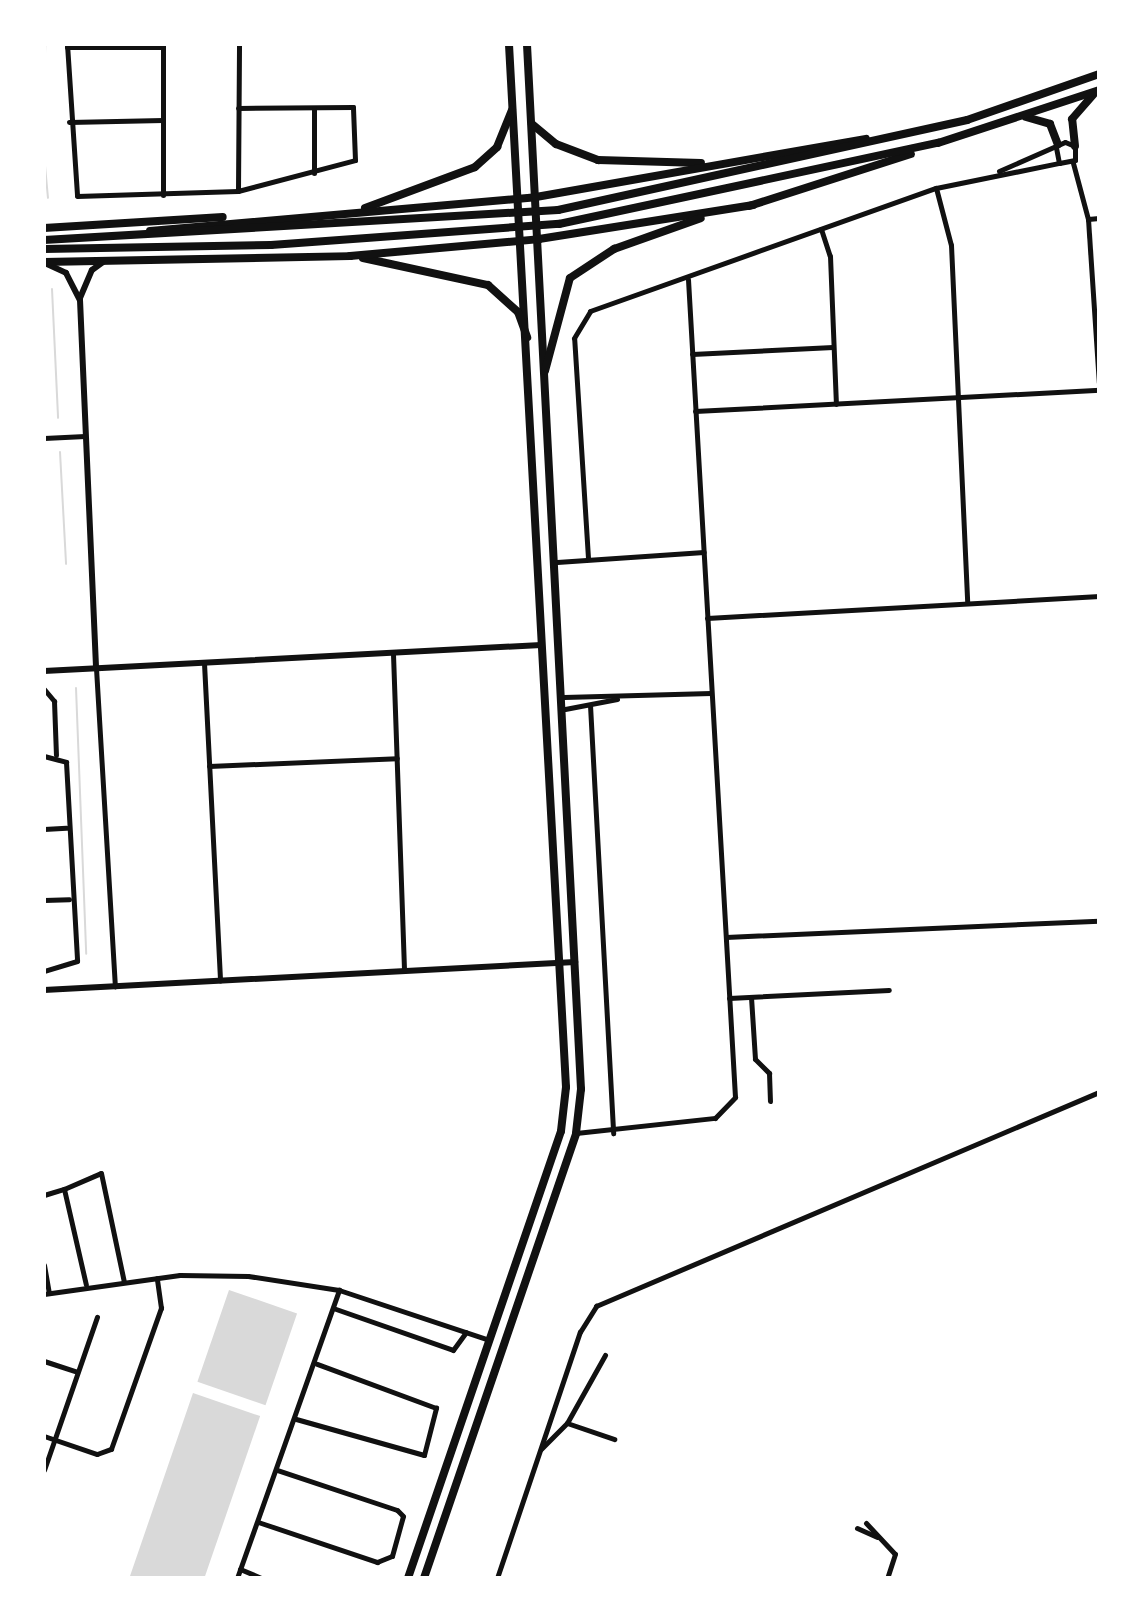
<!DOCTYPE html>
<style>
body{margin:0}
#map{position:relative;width:1143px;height:1622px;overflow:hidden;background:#fff;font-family:"Varela Round",sans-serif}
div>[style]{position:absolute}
.water>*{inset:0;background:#d9d9d9;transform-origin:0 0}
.stream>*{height:2px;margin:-1px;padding:0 1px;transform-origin:1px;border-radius:1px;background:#d9d9d9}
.minor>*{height:5px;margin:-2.5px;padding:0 2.5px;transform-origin:2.5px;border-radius:2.5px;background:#111}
.tertiary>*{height:6px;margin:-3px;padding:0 3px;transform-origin:3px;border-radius:3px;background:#111}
.primary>*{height:8px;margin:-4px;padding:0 4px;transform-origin:4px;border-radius:4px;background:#111}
.trunk>*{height:8px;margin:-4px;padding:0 4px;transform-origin:4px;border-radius:4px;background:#111}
span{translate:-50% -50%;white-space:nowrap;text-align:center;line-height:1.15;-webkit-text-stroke:6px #fff;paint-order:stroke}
.frame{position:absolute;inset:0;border:46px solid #fff;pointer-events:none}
</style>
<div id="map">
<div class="water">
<div style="left:229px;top:1290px;width:72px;height:97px;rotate:19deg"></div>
<div style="left:193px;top:1393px;width:71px;height:195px;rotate:19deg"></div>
</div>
<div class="stream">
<div style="left:44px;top:82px;width:38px;rotate:-88deg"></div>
<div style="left:44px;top:155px;width:43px;rotate:84.7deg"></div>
<div style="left:52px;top:289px;width:129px;rotate:87.3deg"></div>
<div style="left:60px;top:452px;width:112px;rotate:86.9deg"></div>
<div style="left:76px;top:688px;width:266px;rotate:87.8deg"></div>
</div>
<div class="minor">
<div style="left:67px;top:44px;width:152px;rotate:86.2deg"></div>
<div style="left:77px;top:196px;width:161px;rotate:-1.8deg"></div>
<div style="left:238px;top:191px;width:121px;rotate:-14.8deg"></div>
<div style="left:355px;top:160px;width:53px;rotate:-92.2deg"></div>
<div style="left:353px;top:107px;width:115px;rotate:179.5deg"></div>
<div style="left:67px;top:47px;width:96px"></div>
<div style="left:69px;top:122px;width:94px;rotate:-1.2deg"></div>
<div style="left:1073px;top:163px;width:58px;rotate:75deg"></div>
<div style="left:1088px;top:219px;width:164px;rotate:86.2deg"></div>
<div style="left:999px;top:171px;width:72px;rotate:-23.7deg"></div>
<div style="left:1065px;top:142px;width:11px;rotate:22deg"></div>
<div style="left:1075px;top:146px;width:14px;rotate:90deg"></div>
<div style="left:1075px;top:160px;width:16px;rotate:169deg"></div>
<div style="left:1059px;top:163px;width:15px;rotate:-101deg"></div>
<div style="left:314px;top:173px;width:65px;rotate:-90deg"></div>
<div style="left:936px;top:188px;width:59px;rotate:75.3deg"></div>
<div style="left:951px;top:245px;width:358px;rotate:87.4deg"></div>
<div style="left:238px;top:191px;width:147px;rotate:-89.6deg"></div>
<div style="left:163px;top:195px;width:151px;rotate:-90deg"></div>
<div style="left:1088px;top:219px;width:11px;rotate:-5deg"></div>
<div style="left:821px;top:229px;width:28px;rotate:72deg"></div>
<div style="left:830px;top:256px;width:148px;rotate:87.7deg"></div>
<div style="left:692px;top:354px;width:141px;rotate:-2.8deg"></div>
<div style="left:695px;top:411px;width:405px;rotate:-3deg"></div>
<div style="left:44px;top:438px;width:41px;rotate:-2.8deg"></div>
<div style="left:588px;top:558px;width:220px;rotate:-93.6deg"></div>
<div style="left:574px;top:338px;width:31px;rotate:-59deg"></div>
<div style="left:590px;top:311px;width:367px;rotate:-19.6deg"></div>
<div style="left:936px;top:188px;width:126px;rotate:-11.5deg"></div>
<div style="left:557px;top:562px;width:147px;rotate:-3.9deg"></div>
<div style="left:707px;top:618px;width:393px;rotate:-3.2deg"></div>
<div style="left:393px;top:654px;width:317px;rotate:88deg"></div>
<div style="left:204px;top:663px;width:318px;rotate:87.1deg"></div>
<div style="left:96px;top:668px;width:319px;rotate:86.6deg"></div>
<div style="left:44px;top:689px;width:16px;rotate:50deg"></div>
<div style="left:54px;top:701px;width:54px;rotate:87.9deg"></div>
<div style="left:564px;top:697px;width:147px;rotate:-1.6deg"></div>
<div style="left:590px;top:705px;width:429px;rotate:86.9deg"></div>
<div style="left:565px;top:709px;width:53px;rotate:-10.9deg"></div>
<div style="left:44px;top:756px;width:23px;rotate:15deg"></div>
<div style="left:66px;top:762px;width:199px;rotate:86.8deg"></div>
<div style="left:77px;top:961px;width:34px;rotate:163deg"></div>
<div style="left:209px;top:766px;width:188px;rotate:-2.4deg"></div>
<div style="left:44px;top:829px;width:22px;rotate:-3deg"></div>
<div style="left:44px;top:900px;width:25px;rotate:-2deg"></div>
<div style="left:726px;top:937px;width:373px;rotate:-2.5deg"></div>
<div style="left:751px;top:997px;width:62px;rotate:86.3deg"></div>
<div style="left:755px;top:1059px;width:20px;rotate:45deg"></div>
<div style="left:769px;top:1073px;width:28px;rotate:88deg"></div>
<div style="left:729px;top:998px;width:160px;rotate:-2.9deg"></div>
<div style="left:576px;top:1133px;width:140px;rotate:-6.2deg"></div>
<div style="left:715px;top:1118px;width:29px;rotate:-46deg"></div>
<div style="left:735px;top:1097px;width:819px;rotate:-93.29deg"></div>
<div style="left:64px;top:1189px;width:40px;rotate:-23.4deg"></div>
<div style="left:101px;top:1173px;width:111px;rotate:78.1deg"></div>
<div style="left:64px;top:1189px;width:98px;rotate:77.1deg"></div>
<div style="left:44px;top:1195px;width:21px;rotate:-17deg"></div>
<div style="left:44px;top:1265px;width:28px;rotate:80deg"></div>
<div style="left:44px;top:1294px;width:137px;rotate:-8deg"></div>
<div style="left:180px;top:1275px;width:68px;rotate:0.8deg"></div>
<div style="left:248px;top:1276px;width:92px;rotate:8.7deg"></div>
<div style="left:339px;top:1290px;width:158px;rotate:18.4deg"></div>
<div style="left:333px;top:1308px;width:127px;rotate:19.3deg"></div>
<div style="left:453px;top:1350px;width:22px;rotate:-54deg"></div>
<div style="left:44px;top:1361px;width:35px;rotate:18deg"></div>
<div style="left:296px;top:1419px;width:133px;rotate:15.7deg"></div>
<div style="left:424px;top:1455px;width:49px;rotate:-75.7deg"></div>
<div style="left:436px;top:1408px;width:127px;rotate:-159.7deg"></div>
<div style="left:567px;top:1423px;width:50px;rotate:18.8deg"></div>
<div style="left:44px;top:1436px;width:56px;rotate:18.8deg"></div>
<div style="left:97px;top:1454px;width:15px;rotate:-20deg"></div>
<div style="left:111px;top:1449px;width:150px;rotate:-70.5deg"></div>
<div style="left:161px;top:1308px;width:30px;rotate:-98deg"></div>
<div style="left:541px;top:1449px;width:37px;rotate:-45deg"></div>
<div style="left:567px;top:1423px;width:78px;rotate:-60.8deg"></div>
<div style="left:44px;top:1470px;width:162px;rotate:-70.9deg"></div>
<div style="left:258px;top:1522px;width:126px;rotate:18.6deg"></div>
<div style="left:377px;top:1562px;width:16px;rotate:-22deg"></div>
<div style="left:392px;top:1556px;width:41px;rotate:-74.6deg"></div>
<div style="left:403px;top:1516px;width:8px;rotate:-135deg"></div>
<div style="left:397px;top:1510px;width:126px;rotate:-161.6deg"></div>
<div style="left:866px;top:1523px;width:42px;rotate:46.9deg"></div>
<div style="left:895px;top:1554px;width:25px;rotate:108deg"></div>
<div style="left:857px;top:1528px;width:22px;rotate:24deg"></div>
<div style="left:240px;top:1569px;width:23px;rotate:23deg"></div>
<div style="left:237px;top:1578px;width:306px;rotate:-70.5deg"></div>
<div style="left:497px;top:1578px;width:260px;rotate:-71.4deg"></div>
<div style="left:580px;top:1332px;width:31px;rotate:-58deg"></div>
<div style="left:596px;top:1306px;width:547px;rotate:-23.05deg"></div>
</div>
<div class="tertiary">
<div style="left:47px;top:264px;width:21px;rotate:25deg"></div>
<div style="left:66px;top:273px;width:30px;rotate:63deg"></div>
<div style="left:80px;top:300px;width:368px;rotate:87.5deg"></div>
<div style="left:80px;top:298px;width:30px;rotate:-67deg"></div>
<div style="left:92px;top:270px;width:14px;rotate:-36deg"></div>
<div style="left:44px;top:671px;width:498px;rotate:-3deg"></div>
<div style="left:44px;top:990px;width:532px;rotate:-3.02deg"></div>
</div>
<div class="primary">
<div style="left:408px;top:1578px;width:472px;rotate:-71.1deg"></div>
<div style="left:561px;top:1131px;width:44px;rotate:-83.5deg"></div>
<div style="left:566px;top:1087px;width:1045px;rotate:-93.13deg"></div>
<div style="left:424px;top:1578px;width:470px;rotate:-71.1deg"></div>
<div style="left:576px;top:1133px;width:44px;rotate:-83.5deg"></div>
<div style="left:581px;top:1089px;width:1046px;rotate:-92.96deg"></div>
</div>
<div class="trunk">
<div style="left:1026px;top:117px;width:25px;rotate:16deg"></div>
<div style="left:1050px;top:124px;width:22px;rotate:69deg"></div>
<div style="left:532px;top:124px;width:31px;rotate:40deg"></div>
<div style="left:556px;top:144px;width:45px;rotate:20.9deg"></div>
<div style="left:598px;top:160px;width:103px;rotate:1.7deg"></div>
<div style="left:1075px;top:146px;width:27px;rotate:-96deg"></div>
<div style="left:1072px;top:119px;width:33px;rotate:-49deg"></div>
<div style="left:749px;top:206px;width:170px;rotate:-17.8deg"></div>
<div style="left:365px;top:208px;width:117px;rotate:-20.4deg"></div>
<div style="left:475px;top:167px;width:30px;rotate:-42deg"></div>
<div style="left:497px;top:147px;width:40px;rotate:-68deg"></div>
<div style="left:44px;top:228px;width:179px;rotate:-3.5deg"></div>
<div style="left:150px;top:231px;width:387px;rotate:-5deg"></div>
<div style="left:536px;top:197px;width:335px;rotate:-10deg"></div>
<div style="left:44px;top:240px;width:515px;rotate:-3.34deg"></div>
<div style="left:558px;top:210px;width:419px;rotate:-12.4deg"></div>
<div style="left:967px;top:120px;width:140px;rotate:-19.2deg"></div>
<div style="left:44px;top:249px;width:227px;rotate:-1deg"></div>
<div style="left:271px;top:245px;width:289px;rotate:-4.2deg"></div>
<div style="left:559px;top:224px;width:388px;rotate:-12.1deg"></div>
<div style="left:938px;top:143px;width:169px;rotate:-18.2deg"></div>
<div style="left:363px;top:258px;width:128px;rotate:12.2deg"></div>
<div style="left:488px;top:285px;width:40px;rotate:42deg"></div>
<div style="left:518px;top:312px;width:27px;rotate:70deg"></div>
<div style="left:44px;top:262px;width:306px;rotate:-1.1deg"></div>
<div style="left:350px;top:256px;width:190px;rotate:-5.1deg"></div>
<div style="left:539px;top:239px;width:217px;rotate:-9deg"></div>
<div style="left:545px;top:371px;width:96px;rotate:-75deg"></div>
<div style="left:570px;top:278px;width:53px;rotate:-33.4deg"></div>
<div style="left:614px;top:249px;width:92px;rotate:-19.6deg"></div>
</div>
<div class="frame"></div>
</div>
